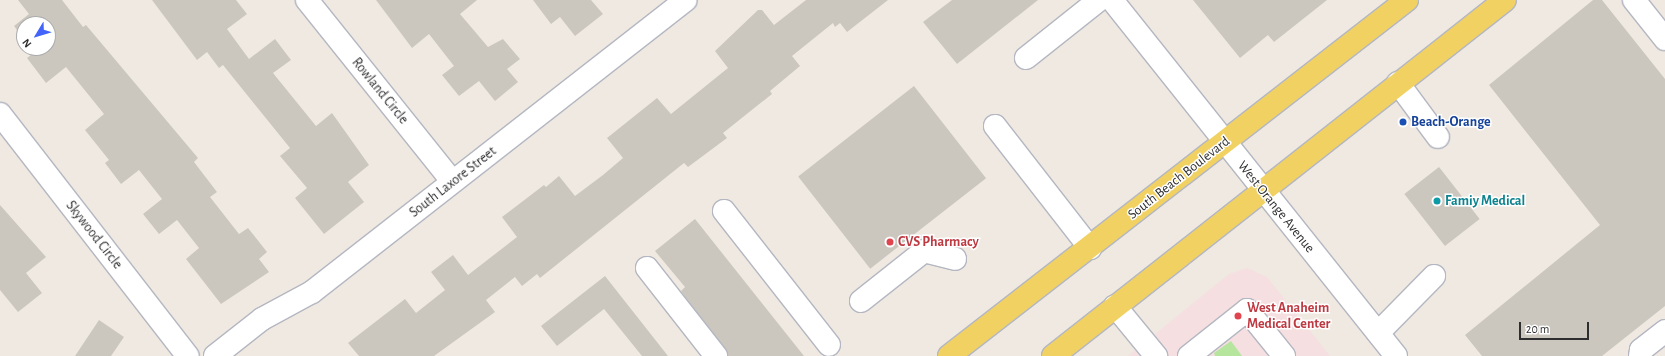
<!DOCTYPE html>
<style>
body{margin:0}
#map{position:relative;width:1665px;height:356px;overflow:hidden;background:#efe9e1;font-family:"Alegreya Sans",sans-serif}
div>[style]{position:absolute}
.medical>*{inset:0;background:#f5dfe0}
.green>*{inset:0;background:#b6e59e}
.building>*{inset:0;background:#cbc7bf;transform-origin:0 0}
.roads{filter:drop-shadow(1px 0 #b4b7c1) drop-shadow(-1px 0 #b4b7c1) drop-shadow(0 1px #b4b7c1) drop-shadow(0 -1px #b4b7c1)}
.minor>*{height:22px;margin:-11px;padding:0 11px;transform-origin:11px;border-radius:11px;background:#fff}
.major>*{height:22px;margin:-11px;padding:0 11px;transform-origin:11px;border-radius:11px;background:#f2d163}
.dots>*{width:11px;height:11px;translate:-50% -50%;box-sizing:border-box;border:2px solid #fff;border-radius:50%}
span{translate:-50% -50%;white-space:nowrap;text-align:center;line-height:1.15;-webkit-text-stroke:3px #fff;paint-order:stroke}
.street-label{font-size:14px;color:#2e2e2e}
.transit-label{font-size:14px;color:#164399;font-weight:700}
.left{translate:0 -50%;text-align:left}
.culture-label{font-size:14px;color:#0d838f;font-weight:700}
.health-label{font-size:14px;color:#be3a42;font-weight:700}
.north{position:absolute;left:16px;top:16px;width:40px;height:40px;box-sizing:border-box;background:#fff;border:1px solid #ababab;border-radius:50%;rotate:232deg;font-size:11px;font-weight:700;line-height:16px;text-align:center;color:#2e2e2e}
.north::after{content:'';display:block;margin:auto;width:14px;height:18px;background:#4264fb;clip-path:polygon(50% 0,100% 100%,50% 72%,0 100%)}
.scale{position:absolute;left:1519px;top:322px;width:70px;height:18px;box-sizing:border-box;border:2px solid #2e2e2e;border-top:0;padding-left:5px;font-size:12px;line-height:14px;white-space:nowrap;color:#2e2e2e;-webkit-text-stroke:3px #fff;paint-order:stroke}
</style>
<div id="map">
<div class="medical">
<div style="clip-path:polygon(1247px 268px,1267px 277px,1330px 356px,1128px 356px,1229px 274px)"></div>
</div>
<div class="green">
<div style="clip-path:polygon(1231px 341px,1242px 356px,1215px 356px,1214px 353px)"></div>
</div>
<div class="building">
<div style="clip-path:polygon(18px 0,62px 0,83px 27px,86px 25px,198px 158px,194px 162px,217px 192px,210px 197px,239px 234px,248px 228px,267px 252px,259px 259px,269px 272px,221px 304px,186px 259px,199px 248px,177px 220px,159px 234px,143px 214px,162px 199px,139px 170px,121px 184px,105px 163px,109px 160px,85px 130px,104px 114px,66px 67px,46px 83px,27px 58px,35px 52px,31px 48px,48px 48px,48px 24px,24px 24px,24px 39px,14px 26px,29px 14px)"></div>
<div style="clip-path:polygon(152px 0,236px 0,247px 14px,227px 29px,249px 59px,275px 39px,291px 60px,273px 73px,316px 126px,332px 113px,369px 165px,348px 182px,364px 202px,324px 234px,295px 198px,307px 188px,280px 156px,290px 148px,223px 65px,219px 68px,207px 52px,197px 60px)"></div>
<div style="clip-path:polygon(376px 0,477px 0,460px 14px,488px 47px,503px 39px,520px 59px,507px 69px,518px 82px,495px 101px,479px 81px,459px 96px,442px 75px,454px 66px,429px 34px,412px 48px)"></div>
<div style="clip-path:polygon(533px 0,591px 0,603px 14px,575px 36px,560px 17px,551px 24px)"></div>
<div style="clip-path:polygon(806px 0,888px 0,847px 32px,840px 23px,835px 27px,833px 23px,792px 56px,800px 66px,770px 91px,772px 94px,723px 133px,727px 138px,688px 167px,684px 163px,540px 278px,537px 274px,522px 286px,515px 277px,486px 300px,495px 312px,434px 356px,359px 356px,348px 343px,405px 299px,416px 313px,445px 290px,431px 272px,453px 255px,468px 275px,517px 237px,502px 217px,544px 185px,546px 187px,559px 176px,575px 196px,603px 175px,623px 158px,607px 138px,657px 98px,671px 114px,728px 68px,715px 51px,758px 10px,762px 10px,774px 25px)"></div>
<div style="clip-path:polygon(952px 0,1038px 0,957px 64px,923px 22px)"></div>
<div style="clip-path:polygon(1193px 0,1327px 0,1274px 42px,1268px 35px,1240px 58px)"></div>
<div style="clip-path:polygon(1593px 0,1602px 0,1665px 79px,1665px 306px,1602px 356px,1482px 356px,1465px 335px,1600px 225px,1489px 85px)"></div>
<div style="left:914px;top:86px;width:117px;height:147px;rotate:52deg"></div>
<div style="left:1439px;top:167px;width:66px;height:44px;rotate:52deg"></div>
<div style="clip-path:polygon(0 205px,46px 257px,26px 273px,42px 293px,18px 312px,0 290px)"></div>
<div style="clip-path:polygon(695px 219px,804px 356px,728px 356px,681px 291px,685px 287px,655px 251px)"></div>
<div style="clip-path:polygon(605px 276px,668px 356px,642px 356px,604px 309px,557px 346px,541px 326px)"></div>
<div style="clip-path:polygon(99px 320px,124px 337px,111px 356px,75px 356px)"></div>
</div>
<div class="roads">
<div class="minor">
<div style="left:307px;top:0;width:232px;rotate:51.3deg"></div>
<div style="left:1112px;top:0;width:455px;rotate:51.4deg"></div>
<div style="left:1634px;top:0;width:50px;rotate:51.5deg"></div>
<div style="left:1026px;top:58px;width:93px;rotate:-38.5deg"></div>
<div style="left:1398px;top:83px;width:67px;rotate:53.5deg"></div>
<div style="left:0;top:114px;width:306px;rotate:52.2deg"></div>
<div style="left:995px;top:126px;width:155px;rotate:52.1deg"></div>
<div style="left:724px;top:211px;width:170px;rotate:51.9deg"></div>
<div style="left:647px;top:268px;width:112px;rotate:51.9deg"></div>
<div style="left:861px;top:301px;width:80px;rotate:-38.4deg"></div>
<div style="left:924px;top:251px;width:32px;rotate:14deg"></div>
<div style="left:1115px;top:306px;width:65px;rotate:50.6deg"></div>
<div style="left:1378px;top:333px;width:80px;rotate:-45.5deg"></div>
<div style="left:215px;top:356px;width:60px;rotate:-38.2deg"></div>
<div style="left:262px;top:319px;width:57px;rotate:-28.4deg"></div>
<div style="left:312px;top:292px;width:474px;rotate:-38deg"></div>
<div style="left:1189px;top:356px;width:74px;rotate:-38.4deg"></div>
<div style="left:1247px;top:310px;width:59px;rotate:51.2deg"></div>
<div style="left:1640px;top:356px;width:6px;rotate:-81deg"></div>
<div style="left:1641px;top:350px;width:31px;rotate:-38deg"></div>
</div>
<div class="major">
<div style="left:949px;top:356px;width:580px;rotate:-37.86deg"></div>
<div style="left:1053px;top:356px;width:575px;rotate:-38.22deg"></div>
</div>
</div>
<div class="dots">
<div style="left:1403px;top:122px;background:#1a4fb4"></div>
<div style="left:1437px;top:201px;background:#0f9aa8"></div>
<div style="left:890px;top:242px;background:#e0444e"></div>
<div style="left:1238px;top:316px;background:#e0444e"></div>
</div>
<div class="street-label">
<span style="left:380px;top:91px;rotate:51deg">Rowland Circle</span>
<span style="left:1179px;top:178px;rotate:-38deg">South Beach Boulevard</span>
<span style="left:453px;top:182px;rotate:-38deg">South Laxore Street</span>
<span style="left:1276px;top:207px;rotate:51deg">West Orange Avenue</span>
<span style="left:94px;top:235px;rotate:52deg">Skywood Circle</span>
</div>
<div class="transit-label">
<span class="left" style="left:1411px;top:122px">Beach-Orange</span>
</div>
<div class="culture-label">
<span class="left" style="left:1445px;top:201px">Famiy Medical</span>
</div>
<div class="health-label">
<span class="left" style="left:898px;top:242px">CVS Pharmacy</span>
<span class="left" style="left:1247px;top:316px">West Anaheim<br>Medical Center</span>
</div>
<div class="north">N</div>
<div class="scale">20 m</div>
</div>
